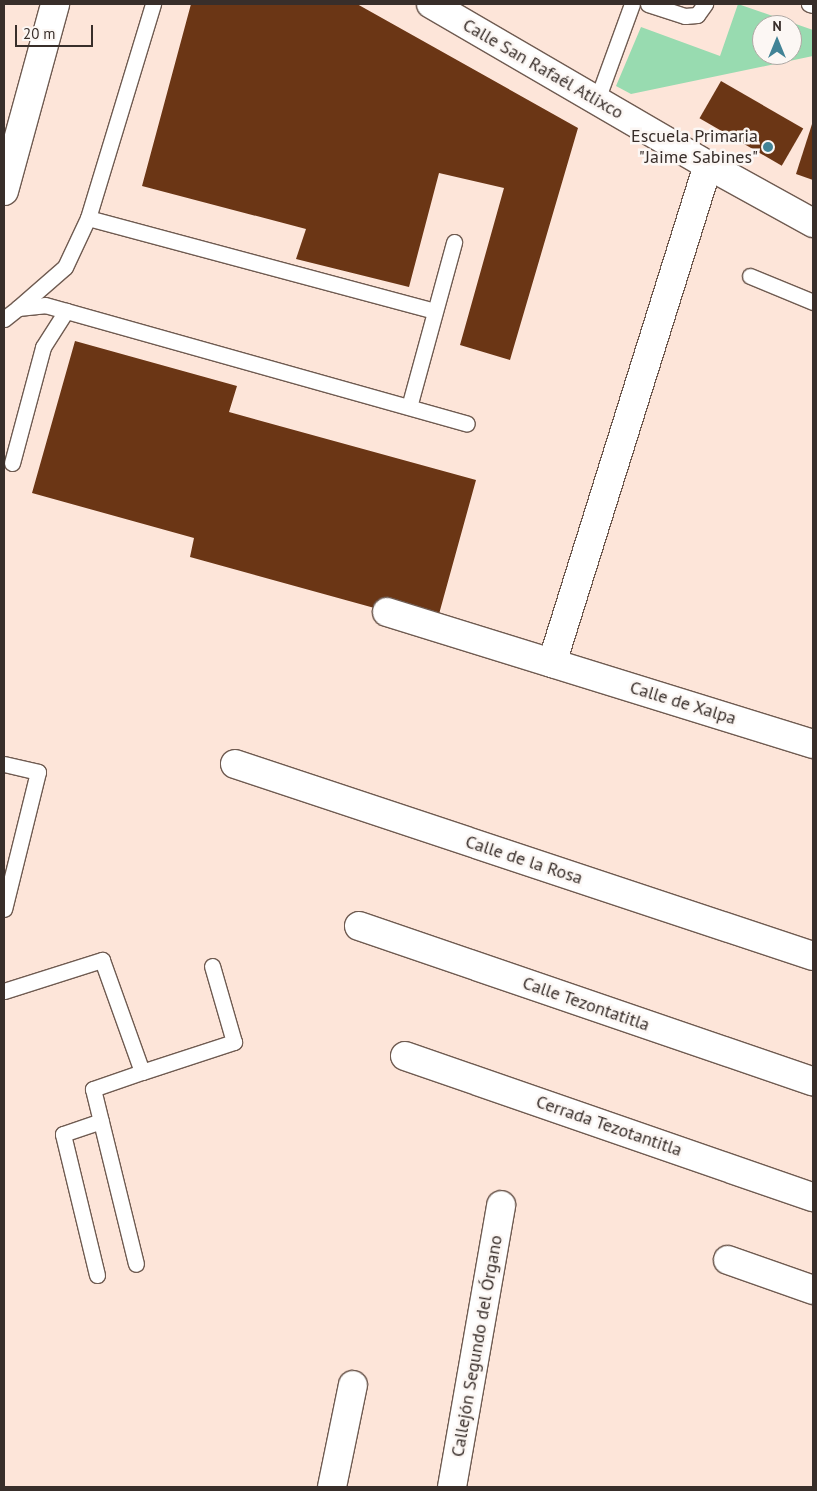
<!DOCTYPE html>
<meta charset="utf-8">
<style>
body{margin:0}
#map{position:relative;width:817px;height:1491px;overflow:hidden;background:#fde5d9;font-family:"PT Sans",sans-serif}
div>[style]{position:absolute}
.green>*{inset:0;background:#98dbb0}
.building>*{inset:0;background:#6b3615;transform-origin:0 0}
.roads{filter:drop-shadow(1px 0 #6f5b51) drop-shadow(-1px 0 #6f5b51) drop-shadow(0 1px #6f5b51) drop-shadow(0 -1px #6f5b51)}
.lane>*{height:15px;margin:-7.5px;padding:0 7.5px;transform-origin:7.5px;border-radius:7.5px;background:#fff}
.street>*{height:28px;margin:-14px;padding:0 14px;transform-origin:14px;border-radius:14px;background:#fff}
.secondary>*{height:28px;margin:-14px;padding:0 14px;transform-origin:14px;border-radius:14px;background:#fff}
.dots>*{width:14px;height:14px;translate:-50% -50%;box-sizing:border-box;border:2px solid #fcf7f4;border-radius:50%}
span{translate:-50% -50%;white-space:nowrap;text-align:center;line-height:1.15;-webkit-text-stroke:5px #fcf7f4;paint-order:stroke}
.street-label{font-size:18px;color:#382e2a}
.poi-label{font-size:18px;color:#382e2a}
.right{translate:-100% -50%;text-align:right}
.frame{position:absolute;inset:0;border:5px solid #382e2a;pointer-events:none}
.north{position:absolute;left:752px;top:15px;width:50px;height:50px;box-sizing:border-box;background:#fcf7f4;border:1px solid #aea7a3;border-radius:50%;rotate:0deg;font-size:14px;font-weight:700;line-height:20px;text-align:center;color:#382e2a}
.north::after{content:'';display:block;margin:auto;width:18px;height:22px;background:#428396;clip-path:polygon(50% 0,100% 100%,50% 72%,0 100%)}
.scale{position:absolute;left:15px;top:25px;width:78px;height:22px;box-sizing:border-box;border:2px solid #382e2a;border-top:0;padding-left:6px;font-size:15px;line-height:18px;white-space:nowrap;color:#382e2a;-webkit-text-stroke:4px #fcf7f4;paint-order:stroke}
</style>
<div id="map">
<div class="green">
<div style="clip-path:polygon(evenodd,738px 4px,813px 30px,813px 56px,631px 94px,616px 86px,641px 27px,720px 56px,738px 4px,762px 25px,792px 25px,792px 55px,762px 55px,762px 25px)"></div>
</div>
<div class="building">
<div style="clip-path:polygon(191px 4px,357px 4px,578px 128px,510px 360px,460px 345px,504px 188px,439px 173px,409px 287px,296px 259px,306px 229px,142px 186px)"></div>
<div style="left:721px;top:81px;width:95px;height:43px;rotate:30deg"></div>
<div style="clip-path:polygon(813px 121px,813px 180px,796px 174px)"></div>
<div style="clip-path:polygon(75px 341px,237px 386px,229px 412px,476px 480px,436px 625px,190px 557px,194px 538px,32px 493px)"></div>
</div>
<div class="roads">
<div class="lane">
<div style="left:648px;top:4px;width:39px;rotate:18deg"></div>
<div style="left:685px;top:16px;width:12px;rotate:-5deg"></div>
<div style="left:697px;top:15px;width:14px;rotate:-54deg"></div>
<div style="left:809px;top:4px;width:4px;rotate:14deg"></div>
<div style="left:597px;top:100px;width:102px;rotate:-70deg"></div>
<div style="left:88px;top:218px;width:359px;rotate:15deg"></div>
<div style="left:750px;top:276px;width:68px;rotate:22.4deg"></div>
<div style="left:18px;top:308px;width:62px;rotate:-41.1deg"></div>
<div style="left:65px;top:267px;width:54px;rotate:-64.9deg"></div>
<div style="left:88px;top:218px;width:224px;rotate:-73.1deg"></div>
<div style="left:4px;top:319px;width:18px;rotate:-38deg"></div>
<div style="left:18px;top:308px;width:27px;rotate:-6deg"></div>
<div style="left:45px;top:305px;width:438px;rotate:15.7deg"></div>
<div style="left:409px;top:407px;width:171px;rotate:-74.7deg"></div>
<div style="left:12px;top:463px;width:120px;rotate:-75deg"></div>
<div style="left:43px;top:347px;width:43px;rotate:-57.4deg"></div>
<div style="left:4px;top:764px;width:35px;rotate:13deg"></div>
<div style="left:38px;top:772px;width:141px;rotate:103.9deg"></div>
<div style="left:4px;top:991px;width:103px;rotate:-17.6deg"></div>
<div style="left:102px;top:960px;width:119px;rotate:70.3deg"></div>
<div style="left:142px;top:1072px;width:52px;rotate:160.9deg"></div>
<div style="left:93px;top:1089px;width:180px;rotate:76.2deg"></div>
<div style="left:142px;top:1072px;width:97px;rotate:-18.1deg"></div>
<div style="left:234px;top:1042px;width:79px;rotate:-106.1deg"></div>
<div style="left:97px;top:1275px;width:145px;rotate:-103.6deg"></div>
<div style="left:63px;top:1134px;width:40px;rotate:-18.9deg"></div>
</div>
<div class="street">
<div style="left:387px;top:612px;width:446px;rotate:17.2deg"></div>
<div style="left:552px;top:663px;width:522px;rotate:-72.61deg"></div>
<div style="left:235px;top:764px;width:609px;rotate:18.38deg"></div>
<div style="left:359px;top:926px;width:480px;rotate:18.9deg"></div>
<div style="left:405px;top:1056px;width:432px;rotate:19.1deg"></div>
<div style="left:728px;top:1260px;width:90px;rotate:19.4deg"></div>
<div style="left:332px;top:1487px;width:104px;rotate:-78.4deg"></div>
<div style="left:452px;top:1487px;width:286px;rotate:-80.1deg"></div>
</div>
<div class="secondary">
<div style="left:431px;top:4px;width:320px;rotate:30.2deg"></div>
<div style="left:708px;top:165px;width:120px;rotate:28.9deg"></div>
<div style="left:4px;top:191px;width:194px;rotate:-74.7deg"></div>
</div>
</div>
<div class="dots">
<div style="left:768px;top:147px;background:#428396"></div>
</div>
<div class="street-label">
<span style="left:543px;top:69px;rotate:30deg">Calle San Rafaél Atlixco</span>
<span style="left:683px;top:703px;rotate:17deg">Calle de Xalpa</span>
<span style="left:524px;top:860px;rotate:18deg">Calle de la Rosa</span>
<span style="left:586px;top:1004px;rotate:19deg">Calle Tezontatitla</span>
<span style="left:609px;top:1126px;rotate:19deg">Cerrada Tezotantitla</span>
<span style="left:477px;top:1346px;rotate:-80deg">Callejón Segundo del Órgano</span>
</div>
<div class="poi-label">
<span class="right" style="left:758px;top:147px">Escuela Primaria<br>"Jaime Sabines"</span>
</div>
<div class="frame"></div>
<div class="north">N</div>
<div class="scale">20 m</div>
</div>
